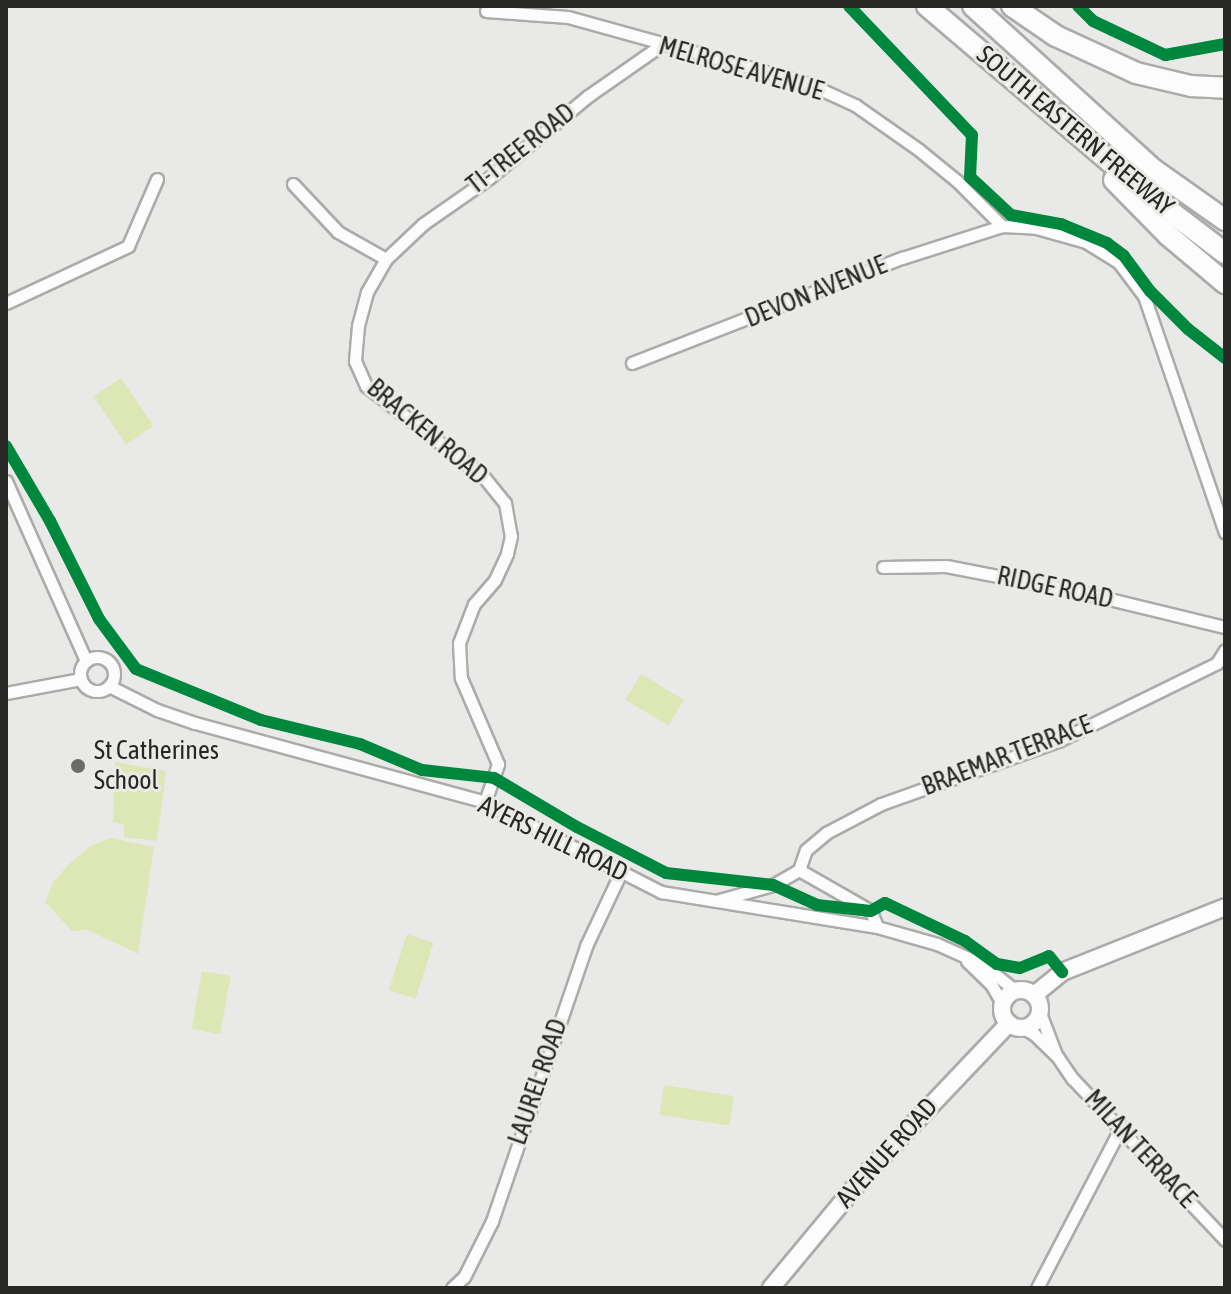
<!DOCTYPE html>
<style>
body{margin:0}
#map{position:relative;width:1231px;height:1294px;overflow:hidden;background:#e9eae8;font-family:"Asap Condensed",sans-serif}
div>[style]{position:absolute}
.green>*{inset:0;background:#dde7b6;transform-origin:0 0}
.roads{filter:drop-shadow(2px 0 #abacaa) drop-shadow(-2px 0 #abacaa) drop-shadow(0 2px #abacaa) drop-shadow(0 -2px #abacaa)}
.street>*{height:11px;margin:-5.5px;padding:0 5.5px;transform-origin:5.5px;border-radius:5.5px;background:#fcfcfc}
.street>.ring{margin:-5.5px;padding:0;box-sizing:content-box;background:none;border:11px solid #fcfcfc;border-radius:50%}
.secondary>*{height:16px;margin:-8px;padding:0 8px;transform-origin:8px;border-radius:8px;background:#fcfcfc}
.secondary>.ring{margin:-8px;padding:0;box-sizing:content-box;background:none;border:16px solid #fcfcfc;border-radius:50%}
.highway>*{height:20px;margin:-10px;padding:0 10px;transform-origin:10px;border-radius:10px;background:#fcfcfc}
.cycleway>*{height:12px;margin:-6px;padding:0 6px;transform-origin:6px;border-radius:6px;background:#00873e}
.dots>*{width:22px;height:22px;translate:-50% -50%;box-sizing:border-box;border:4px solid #eaebe7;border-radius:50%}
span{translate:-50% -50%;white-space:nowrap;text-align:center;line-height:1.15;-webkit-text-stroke:6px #eaebe7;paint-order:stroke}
.street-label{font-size:26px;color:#272726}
.poi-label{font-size:26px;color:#272726}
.left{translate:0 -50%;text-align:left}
.frame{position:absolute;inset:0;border:8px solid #272726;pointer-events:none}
</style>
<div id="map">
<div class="green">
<div style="left:121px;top:378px;width:58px;height:33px;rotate:56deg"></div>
<div style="left:641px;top:674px;width:50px;height:30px;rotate:31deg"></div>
<div style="clip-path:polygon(115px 762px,166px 771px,157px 841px,124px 837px,124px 825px,113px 822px)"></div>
<div style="clip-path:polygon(111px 838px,154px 847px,138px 954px,88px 930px,72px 931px,45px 902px,53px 882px,69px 864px,92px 845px)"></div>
<div style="left:407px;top:934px;width:28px;height:59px;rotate:18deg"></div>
<div style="left:202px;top:971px;width:29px;height:59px;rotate:10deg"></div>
<div style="left:664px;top:1085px;width:71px;height:30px;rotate:9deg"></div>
</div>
<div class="roads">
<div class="street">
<div style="left:486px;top:11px;width:82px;rotate:4.2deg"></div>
<div style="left:568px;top:17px;width:250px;rotate:15.5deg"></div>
<div style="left:809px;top:84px;width:51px;rotate:24.5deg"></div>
<div style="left:855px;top:105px;width:78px;rotate:35.1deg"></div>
<div style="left:919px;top:150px;width:49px;rotate:39.2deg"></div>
<div style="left:957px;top:181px;width:64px;rotate:45deg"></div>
<div style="left:293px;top:184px;width:66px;rotate:46.8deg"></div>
<div style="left:338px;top:232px;width:55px;rotate:29.4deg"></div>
<div style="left:386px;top:259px;width:38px;rotate:120deg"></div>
<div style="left:367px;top:292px;width:35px;rotate:105deg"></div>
<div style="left:358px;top:326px;width:35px;rotate:95deg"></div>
<div style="left:355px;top:361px;width:27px;rotate:66deg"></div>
<div style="left:366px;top:386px;width:148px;rotate:37.6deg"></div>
<div style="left:483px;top:476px;width:35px;rotate:51deg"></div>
<div style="left:505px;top:503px;width:34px;rotate:80deg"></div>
<div style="left:511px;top:536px;width:18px;rotate:103deg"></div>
<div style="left:507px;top:554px;width:29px;rotate:115deg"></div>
<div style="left:495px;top:580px;width:32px;rotate:131deg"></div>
<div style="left:474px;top:604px;width:42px;rotate:111deg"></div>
<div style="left:459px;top:643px;width:35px;rotate:87deg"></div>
<div style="left:461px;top:678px;width:94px;rotate:66.7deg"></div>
<div style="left:498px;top:764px;width:40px;rotate:108.9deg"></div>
<div style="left:386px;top:259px;width:51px;rotate:-43.4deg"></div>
<div style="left:423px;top:224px;width:80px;rotate:-34.9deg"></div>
<div style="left:489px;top:178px;width:129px;rotate:-39.6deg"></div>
<div style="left:588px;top:96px;width:89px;rotate:-34.9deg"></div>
<div style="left:6px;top:303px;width:135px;rotate:-25deg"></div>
<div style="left:128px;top:246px;width:73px;rotate:-66.6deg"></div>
<div style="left:632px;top:363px;width:290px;rotate:-21.3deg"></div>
<div style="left:902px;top:258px;width:105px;rotate:-17.7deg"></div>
<div style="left:1002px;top:226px;width:34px;rotate:3deg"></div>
<div style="left:1036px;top:228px;width:52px;rotate:15.6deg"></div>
<div style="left:1086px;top:242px;width:39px;rotate:32deg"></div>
<div style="left:1119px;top:263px;width:41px;rotate:52.9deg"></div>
<div style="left:1144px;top:296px;width:250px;rotate:71.1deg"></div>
<div style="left:6px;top:481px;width:197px;rotate:66deg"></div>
<div style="left:883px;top:567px;width:63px;rotate:-0.9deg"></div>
<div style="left:946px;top:566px;width:136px;rotate:11deg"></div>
<div style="left:1080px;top:592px;width:149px;rotate:13.6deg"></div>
<div class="ring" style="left:80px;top:657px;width:23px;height:23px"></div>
<div style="left:109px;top:686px;width:54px;rotate:26.6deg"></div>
<div style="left:157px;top:710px;width:40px;rotate:18.9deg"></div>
<div style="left:195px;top:723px;width:301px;rotate:15.2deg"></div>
<div style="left:485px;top:802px;width:198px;rotate:27.1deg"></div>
<div style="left:661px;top:892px;width:219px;rotate:9.2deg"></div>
<div style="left:877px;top:927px;width:62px;rotate:15.8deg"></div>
<div style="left:937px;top:944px;width:49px;rotate:24deg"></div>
<div style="left:982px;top:964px;width:43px;rotate:38.5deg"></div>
<div style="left:6px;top:693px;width:76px;rotate:-10.6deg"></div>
<div style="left:719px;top:900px;width:56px;rotate:-15.5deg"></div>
<div style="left:773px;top:885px;width:30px;rotate:-30deg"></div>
<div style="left:877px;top:927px;width:17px;rotate:-111deg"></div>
<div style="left:871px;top:911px;width:83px;rotate:-150.3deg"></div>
<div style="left:799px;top:870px;width:21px;rotate:-71deg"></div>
<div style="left:806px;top:850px;width:26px;rotate:-40deg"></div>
<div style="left:826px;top:833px;width:62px;rotate:-27.8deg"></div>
<div style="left:881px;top:804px;width:188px;rotate:-19.6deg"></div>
<div style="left:1058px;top:741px;width:177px;rotate:-26.1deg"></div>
<div style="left:1217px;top:663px;width:15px;rotate:-58deg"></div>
<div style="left:967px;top:961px;width:33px;rotate:44deg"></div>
<div style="left:991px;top:984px;width:24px;rotate:60deg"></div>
<div style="left:1040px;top:1013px;width:42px;rotate:69deg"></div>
<div style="left:1021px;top:1027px;width:15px;rotate:28deg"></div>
<div style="left:1034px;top:1034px;width:32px;rotate:44deg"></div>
<div style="left:1057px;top:1056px;width:27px;rotate:56deg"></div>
<div style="left:1072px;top:1078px;width:223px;rotate:46.6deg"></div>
<div style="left:452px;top:1288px;width:16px;rotate:-43deg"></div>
<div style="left:464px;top:1277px;width:63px;rotate:-63.4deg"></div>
<div style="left:492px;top:1221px;width:291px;rotate:-71.1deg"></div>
<div style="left:586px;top:946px;width:82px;rotate:-64.7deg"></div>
<div style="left:1037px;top:1288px;width:182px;rotate:-62.4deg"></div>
</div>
<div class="secondary">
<div class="ring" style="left:1002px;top:990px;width:22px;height:22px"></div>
<div style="left:1034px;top:995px;width:36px;rotate:-39deg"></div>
<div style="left:1062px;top:972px;width:175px;rotate:-21.7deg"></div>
<div style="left:771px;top:1288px;width:144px;rotate:-50.3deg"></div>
<div style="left:863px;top:1177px;width:212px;rotate:-46.5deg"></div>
</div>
<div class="highway">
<div style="left:927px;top:6px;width:298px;rotate:40.4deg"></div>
<div style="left:1154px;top:199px;width:89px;rotate:37.3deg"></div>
<div style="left:973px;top:6px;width:244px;rotate:42.2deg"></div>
<div style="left:1154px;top:170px;width:87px;rotate:35.2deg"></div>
<div style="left:1012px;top:6px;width:53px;rotate:34.3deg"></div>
<div style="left:1056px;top:36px;width:88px;rotate:24.8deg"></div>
<div style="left:1136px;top:73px;width:57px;rotate:13.3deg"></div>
<div style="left:1191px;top:86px;width:34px;rotate:3deg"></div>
<div style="left:1114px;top:180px;width:77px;rotate:45.5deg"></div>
<div style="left:1168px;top:235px;width:75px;rotate:40.1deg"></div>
</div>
</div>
<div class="cycleway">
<div style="left:849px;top:6px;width:178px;rotate:46.4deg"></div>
<div style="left:972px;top:135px;width:42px;rotate:92.7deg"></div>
<div style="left:970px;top:177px;width:56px;rotate:42.8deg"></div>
<div style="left:1011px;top:215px;width:51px;rotate:10.2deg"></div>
<div style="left:1061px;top:224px;width:50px;rotate:22.4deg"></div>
<div style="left:1107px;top:243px;width:21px;rotate:37deg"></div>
<div style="left:1124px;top:256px;width:44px;rotate:53.4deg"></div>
<div style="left:1150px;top:291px;width:54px;rotate:45deg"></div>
<div style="left:1188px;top:329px;width:47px;rotate:38.1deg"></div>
<div style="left:1078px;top:6px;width:21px;rotate:45deg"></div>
<div style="left:1093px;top:21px;width:80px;rotate:25.3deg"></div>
<div style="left:1165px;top:55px;width:61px;rotate:-10.4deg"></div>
<div style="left:6px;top:446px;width:87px;rotate:59.6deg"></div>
<div style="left:50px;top:521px;width:110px;rotate:63.4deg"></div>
<div style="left:99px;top:619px;width:62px;rotate:53.5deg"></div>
<div style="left:136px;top:669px;width:135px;rotate:22.2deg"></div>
<div style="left:261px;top:720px;width:102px;rotate:13.6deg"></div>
<div style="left:360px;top:744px;width:67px;rotate:22.8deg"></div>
<div style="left:422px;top:770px;width:72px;rotate:6.3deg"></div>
<div style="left:494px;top:778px;width:96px;rotate:30.6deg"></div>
<div style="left:577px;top:827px;width:100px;rotate:27.3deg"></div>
<div style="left:666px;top:873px;width:108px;rotate:6.4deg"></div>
<div style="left:773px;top:885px;width:48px;rotate:24.4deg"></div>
<div style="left:817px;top:905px;width:54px;rotate:6.3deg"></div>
<div style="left:871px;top:911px;width:16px;rotate:-30deg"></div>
<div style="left:885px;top:903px;width:89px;rotate:25.4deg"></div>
<div style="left:965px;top:941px;width:39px;rotate:36deg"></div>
<div style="left:997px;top:964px;width:23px;rotate:10deg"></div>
<div style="left:1020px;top:968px;width:31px;rotate:-22deg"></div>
<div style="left:1049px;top:956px;width:21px;rotate:51deg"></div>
</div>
<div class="dots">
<div style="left:78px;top:766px;background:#6b6b6a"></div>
</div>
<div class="street-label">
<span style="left:741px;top:69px;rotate:16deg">MELROSE AVENUE</span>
<span style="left:1075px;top:131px;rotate:40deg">SOUTH EASTERN FREEWAY</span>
<span style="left:521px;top:149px;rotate:-38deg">TI-TREE ROAD</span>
<span style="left:816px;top:292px;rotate:-22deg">DEVON AVENUE</span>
<span style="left:427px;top:432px;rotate:40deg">BRACKEN ROAD</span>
<span style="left:1055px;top:588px;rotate:12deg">RIDGE ROAD</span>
<span style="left:1007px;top:756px;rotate:-21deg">BRAEMAR TERRACE</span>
<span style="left:553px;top:839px;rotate:26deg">AYERS HILL ROAD</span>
<span style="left:538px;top:1082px;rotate:-71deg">LAUREL ROAD</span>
<span style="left:1140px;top:1149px;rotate:47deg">MILAN TERRACE</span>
<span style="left:887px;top:1153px;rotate:-48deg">AVENUE ROAD</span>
</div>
<div class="poi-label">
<span class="left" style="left:94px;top:766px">St Catherines<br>School</span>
</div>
<div class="frame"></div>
</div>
